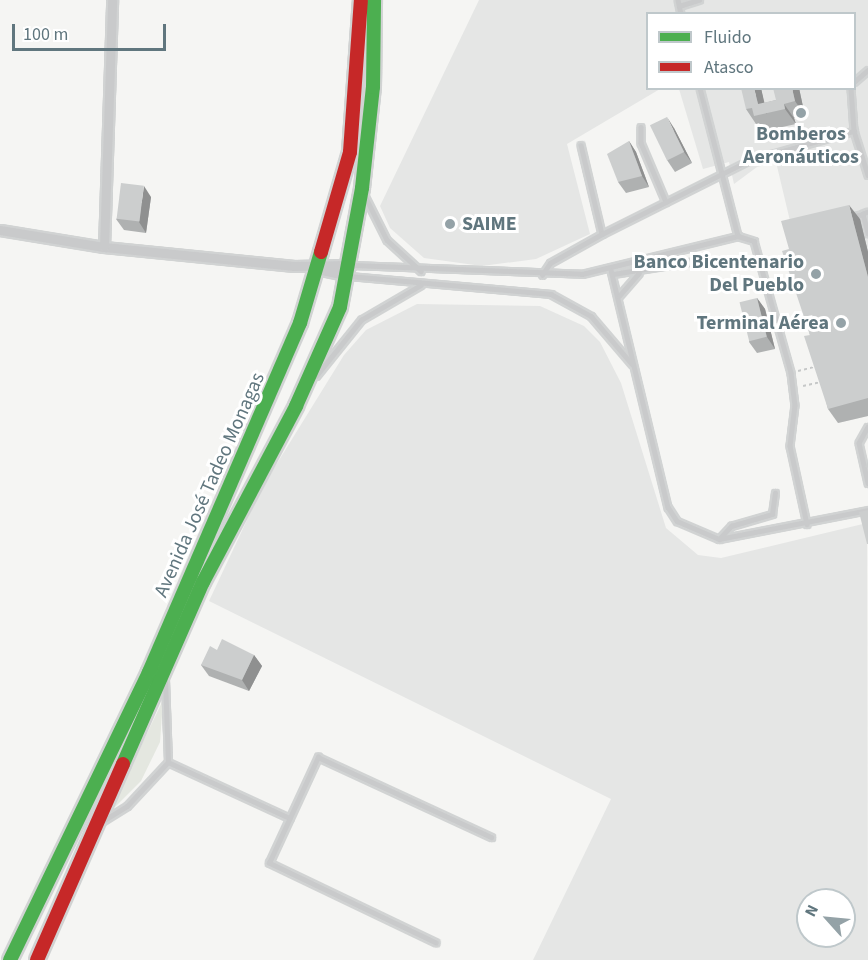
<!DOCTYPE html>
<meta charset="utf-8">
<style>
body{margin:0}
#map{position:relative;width:868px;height:960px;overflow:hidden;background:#f5f5f3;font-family:"Source Sans 3",sans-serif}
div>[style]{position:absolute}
.built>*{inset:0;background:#e5e6e5}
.green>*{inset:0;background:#e4e7e0}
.path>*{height:1.5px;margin-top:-0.75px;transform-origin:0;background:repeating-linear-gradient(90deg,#c6c8c8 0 3px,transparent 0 6px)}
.roads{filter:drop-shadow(2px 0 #d1d3d3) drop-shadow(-2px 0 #d1d3d3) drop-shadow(0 2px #d1d3d3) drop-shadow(0 -2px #d1d3d3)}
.lane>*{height:4.5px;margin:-2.25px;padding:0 2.25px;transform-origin:2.25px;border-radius:2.25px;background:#c9cacb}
.street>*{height:9px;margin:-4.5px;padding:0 4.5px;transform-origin:4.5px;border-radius:4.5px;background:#c9cacb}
.fast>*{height:14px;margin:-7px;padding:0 7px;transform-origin:7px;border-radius:7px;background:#4caf50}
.jam>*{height:14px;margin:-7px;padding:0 7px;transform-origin:7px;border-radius:7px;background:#c62828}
.wall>*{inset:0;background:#afb1b1}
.shaded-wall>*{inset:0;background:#8f9090}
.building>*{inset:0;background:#cccece;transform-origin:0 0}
.dots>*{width:16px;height:16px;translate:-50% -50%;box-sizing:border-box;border:3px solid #fff;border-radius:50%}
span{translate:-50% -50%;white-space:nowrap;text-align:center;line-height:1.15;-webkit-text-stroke:6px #fff;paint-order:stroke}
.poi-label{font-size:20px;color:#60767e;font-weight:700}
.left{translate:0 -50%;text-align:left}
.right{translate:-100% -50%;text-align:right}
.street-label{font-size:20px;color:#60767e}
.legend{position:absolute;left:646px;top:12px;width:210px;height:78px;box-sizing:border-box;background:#fff;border:2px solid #bfc8cb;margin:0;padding:8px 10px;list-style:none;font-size:18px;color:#60767e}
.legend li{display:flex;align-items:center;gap:12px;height:30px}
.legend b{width:30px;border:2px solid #bfc8cb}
.north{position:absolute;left:796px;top:888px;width:60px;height:60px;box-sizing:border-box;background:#fff;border:2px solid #bfc8cb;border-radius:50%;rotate:297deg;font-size:16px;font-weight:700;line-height:24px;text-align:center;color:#60767e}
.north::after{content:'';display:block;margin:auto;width:21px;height:27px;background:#94a2a7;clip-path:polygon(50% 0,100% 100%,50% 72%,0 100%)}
.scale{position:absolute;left:12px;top:24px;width:154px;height:27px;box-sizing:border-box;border:3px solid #60767e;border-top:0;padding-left:8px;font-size:18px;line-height:21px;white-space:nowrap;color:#60767e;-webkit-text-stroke:4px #fff;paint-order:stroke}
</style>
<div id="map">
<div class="built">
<div style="clip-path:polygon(479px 0,868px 0,868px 416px,838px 423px,776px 162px,757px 167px,734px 184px,729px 162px,703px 169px,679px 89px,854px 88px,854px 14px,648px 14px,648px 88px,660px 89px,567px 144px,590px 234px,536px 259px,482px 266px,424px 258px,390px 228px,380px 206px)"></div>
<div style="clip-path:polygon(evenodd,417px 304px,540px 306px,584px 326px,600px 342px,621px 383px,666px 528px,698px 555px,721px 558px,867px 523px,868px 960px,533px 960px,611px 799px,209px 601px,263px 486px,344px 355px,366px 330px,417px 304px,808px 900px,844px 900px,844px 936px,808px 936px,808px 900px)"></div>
</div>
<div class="green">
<div style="clip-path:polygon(163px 700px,160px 742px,141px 781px,109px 813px)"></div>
</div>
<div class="path">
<div style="left:798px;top:371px;width:16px;rotate:-14deg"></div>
<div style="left:803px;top:386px;width:17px;rotate:-13deg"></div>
</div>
<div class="roads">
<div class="lane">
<div style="left:678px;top:0;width:14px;rotate:78deg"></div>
<div style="left:679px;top:6px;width:21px;rotate:-17deg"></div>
<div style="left:854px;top:82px;width:18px;rotate:-41deg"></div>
<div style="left:700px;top:88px;width:153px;rotate:75.6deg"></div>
<div style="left:851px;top:88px;width:43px;rotate:86deg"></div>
<div style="left:854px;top:131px;width:46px;rotate:72.3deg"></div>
<div style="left:641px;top:127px;width:16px;rotate:90deg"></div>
<div style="left:641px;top:143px;width:64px;rotate:67deg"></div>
<div style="left:581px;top:145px;width:91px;rotate:76.7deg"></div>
<div style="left:365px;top:196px;width:49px;rotate:63.4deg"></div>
<div style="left:387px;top:240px;width:46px;rotate:42.4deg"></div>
<div style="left:868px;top:212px;width:5px;rotate:158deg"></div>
<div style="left:863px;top:214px;width:20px;rotate:75deg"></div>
<div style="left:851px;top:217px;width:12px;rotate:-14deg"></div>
<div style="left:352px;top:265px;width:230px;rotate:2.2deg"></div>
<div style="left:582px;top:274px;width:161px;rotate:-13.7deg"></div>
<div style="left:738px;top:236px;width:17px;rotate:17deg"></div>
<div style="left:754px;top:241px;width:137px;rotate:74.3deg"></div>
<div style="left:791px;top:373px;width:32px;rotate:83deg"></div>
<div style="left:795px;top:405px;width:41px;rotate:97deg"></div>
<div style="left:790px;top:446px;width:80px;rotate:77.7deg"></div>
<div style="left:611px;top:270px;width:244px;rotate:76.5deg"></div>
<div style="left:668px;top:507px;width:17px;rotate:57deg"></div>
<div style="left:677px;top:521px;width:46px;rotate:23.2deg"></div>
<div style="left:719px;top:539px;width:152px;rotate:-11deg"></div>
<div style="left:613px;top:274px;width:83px;rotate:-9deg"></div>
<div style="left:542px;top:275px;width:14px;rotate:-56deg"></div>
<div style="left:550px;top:263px;width:60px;rotate:-29.1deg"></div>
<div style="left:602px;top:234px;width:165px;rotate:-26.6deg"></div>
<div style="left:750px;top:160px;width:108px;rotate:-15.6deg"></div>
<div style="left:349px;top:276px;width:203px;rotate:5.1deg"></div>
<div style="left:551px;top:294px;width:46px;rotate:28.8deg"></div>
<div style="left:591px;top:316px;width:63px;rotate:49.5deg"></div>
<div style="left:619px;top:296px;width:30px;rotate:-49deg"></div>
<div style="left:316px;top:376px;width:72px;rotate:-51.2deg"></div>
<div style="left:361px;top:320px;width:69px;rotate:-30.3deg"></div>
<div style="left:868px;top:427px;width:18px;rotate:119deg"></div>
<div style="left:859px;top:443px;width:41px;rotate:77.3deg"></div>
<div style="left:719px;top:539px;width:18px;rotate:-47deg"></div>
<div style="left:731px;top:526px;width:43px;rotate:-16.3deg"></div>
<div style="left:772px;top:514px;width:21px;rotate:-82deg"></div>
<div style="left:168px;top:762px;width:134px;rotate:24.7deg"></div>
<div style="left:103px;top:821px;width:28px;rotate:-32deg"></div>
<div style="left:127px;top:806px;width:60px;rotate:-47deg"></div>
<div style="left:168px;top:762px;width:83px;rotate:-92.1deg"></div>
<div style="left:436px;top:943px;width:185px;rotate:-154.4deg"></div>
<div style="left:269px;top:863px;width:117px;rotate:-65.2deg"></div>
<div style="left:318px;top:757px;width:191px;rotate:24.8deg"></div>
</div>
<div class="street">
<div style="left:0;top:230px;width:105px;rotate:9.3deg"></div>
<div style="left:104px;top:247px;width:191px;rotate:5.7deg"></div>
<div style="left:294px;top:266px;width:57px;rotate:-1deg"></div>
<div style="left:104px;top:247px;width:247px;rotate:-88.1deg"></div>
<div style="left:312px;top:268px;width:38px;rotate:12deg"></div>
</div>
<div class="fast">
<div style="left:123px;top:764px;width:199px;rotate:-66.3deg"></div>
<div style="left:203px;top:582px;width:199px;rotate:-62.1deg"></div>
<div style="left:296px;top:406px;width:108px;rotate:-66deg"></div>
<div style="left:340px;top:307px;width:121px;rotate:-79.5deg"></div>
<div style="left:362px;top:188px;width:102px;rotate:-83.8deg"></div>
<div style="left:373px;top:87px;width:87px;rotate:-89.3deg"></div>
<div style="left:10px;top:960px;width:320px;rotate:-64.2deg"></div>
<div style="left:149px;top:672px;width:380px;rotate:-66.6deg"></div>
<div style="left:300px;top:323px;width:74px;rotate:-73.5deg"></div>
</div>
<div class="jam">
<div style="left:321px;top:252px;width:104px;rotate:-73.8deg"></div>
<div style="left:350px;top:152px;width:152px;rotate:-85.9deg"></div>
<div style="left:37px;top:960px;width:214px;rotate:-66.3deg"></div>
</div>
</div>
<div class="wall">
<div style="clip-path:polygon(761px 88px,764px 103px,776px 100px,799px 88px,805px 116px,794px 118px,796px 124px,764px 131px,759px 123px,756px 124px,746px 109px)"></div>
<div style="clip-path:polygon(674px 128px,692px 163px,675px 172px,667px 160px)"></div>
<div style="clip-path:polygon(629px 141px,636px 152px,649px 187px,626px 193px,618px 182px)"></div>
<div style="clip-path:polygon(151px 197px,146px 233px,124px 230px,116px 219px)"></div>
<div style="clip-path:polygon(860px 219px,868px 252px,868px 416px,838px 423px,828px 409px,789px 249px)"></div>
<div style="clip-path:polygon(757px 298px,765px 309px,775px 349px,757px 353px,749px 342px)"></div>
<div style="clip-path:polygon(217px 650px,254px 655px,262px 666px,249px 691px,209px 676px,201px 665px)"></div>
</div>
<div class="shaded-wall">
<div style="clip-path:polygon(754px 88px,761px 88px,767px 114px,758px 104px)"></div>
<div style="clip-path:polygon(792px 88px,799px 88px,805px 116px,795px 101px)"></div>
<div style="clip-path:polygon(784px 104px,794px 118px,796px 124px,785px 109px)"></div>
<div style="clip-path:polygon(667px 117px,674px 128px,692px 163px,684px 152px)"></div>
<div style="clip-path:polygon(629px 141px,636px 152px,649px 187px,642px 176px)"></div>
<div style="clip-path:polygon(144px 186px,151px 197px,146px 233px,139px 222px)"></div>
<div style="clip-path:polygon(849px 205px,860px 219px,868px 252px,868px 277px)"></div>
<div style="clip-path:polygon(757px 298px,765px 309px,775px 349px,767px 337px)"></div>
<div style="clip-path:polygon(254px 655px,262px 666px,249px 691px,242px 680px)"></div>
</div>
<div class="building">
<div style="clip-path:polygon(741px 88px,754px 88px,758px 104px,776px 100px,773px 88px,792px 88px,795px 101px,784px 104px,785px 109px,754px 116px,752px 108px,746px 109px)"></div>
<div style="left:667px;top:117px;width:39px;height:19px;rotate:64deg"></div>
<div style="clip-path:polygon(629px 141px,642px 176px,618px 182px,607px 154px)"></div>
<div style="left:121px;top:183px;width:23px;height:36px;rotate:7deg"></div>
<div style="clip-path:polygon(849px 205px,868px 277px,868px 398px,828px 409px,804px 336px,810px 335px,782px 251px,789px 249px,781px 221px)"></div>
<div style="left:757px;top:298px;width:40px;height:18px;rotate:76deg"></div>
<div style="clip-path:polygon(868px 461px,868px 468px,865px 467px)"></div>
<div style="clip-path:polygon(868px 510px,868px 544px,867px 544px,859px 512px)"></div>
<div style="clip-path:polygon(222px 639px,254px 655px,242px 680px,201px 665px,210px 646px,217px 650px)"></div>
</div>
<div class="dots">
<div style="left:801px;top:113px;background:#94a2a7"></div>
<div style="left:450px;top:224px;background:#94a2a7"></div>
<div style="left:816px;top:274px;background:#94a2a7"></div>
<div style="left:841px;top:323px;background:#94a2a7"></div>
</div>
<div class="poi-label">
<span style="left:801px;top:146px">Bomberos<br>Aeronáuticos</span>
<span class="left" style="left:462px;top:224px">SAIME</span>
<span class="right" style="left:804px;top:274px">Banco Bicentenario<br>Del Pueblo</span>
<span class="right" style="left:829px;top:323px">Terminal Aérea</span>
</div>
<div class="street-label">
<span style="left:210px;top:485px;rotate:-66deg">Avenida José Tadeo Monagas</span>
</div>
<ul class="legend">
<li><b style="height:8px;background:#4caf50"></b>Fluido</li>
<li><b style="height:8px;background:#c62828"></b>Atasco</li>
</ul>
<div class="north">N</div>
<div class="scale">100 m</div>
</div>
